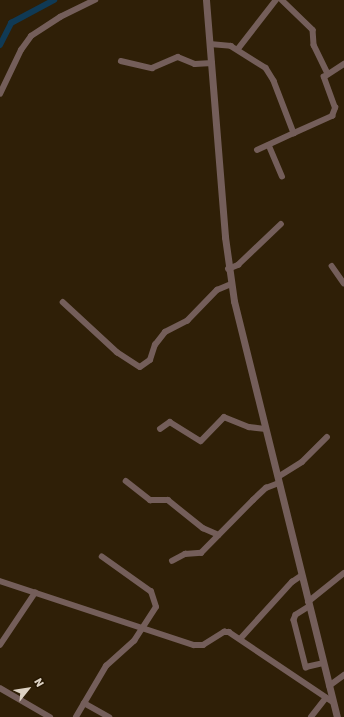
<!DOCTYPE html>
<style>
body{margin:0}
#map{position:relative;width:344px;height:717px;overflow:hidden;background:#2f1f07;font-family:Rubik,sans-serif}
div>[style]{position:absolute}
.canal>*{height:6px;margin:-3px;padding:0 3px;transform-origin:3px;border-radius:3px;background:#103a55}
.minor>*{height:5.5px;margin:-2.75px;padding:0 2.75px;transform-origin:2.75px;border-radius:2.75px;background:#745e5a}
.tertiary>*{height:7px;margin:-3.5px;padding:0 3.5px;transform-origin:3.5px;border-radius:3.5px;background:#745e5a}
span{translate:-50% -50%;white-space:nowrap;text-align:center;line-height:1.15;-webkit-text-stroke:3.5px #251600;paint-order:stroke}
.north{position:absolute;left:8px;top:669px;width:40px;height:40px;-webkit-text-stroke:3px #251600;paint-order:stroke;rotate:60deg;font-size:11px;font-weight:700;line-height:16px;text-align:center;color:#dcd1c3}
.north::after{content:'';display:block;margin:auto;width:14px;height:18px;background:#dcd1c3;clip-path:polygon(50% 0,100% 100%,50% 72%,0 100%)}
</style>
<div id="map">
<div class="canal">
<div style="left:0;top:45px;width:25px;rotate:-63deg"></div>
<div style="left:11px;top:23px;width:49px;rotate:-28.1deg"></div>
</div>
<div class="minor">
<div style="left:282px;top:0;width:43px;rotate:44.1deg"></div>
<div style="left:313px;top:30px;width:15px;rotate:86deg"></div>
<div style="left:314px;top:45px;width:32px;rotate:64deg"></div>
<div style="left:210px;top:44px;width:21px;rotate:5deg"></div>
<div style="left:231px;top:46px;width:41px;rotate:32.2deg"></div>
<div style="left:266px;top:68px;width:15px;rotate:58deg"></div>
<div style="left:274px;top:81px;width:56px;rotate:69deg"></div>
<div style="left:294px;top:133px;width:42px;rotate:-24.1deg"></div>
<div style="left:332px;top:116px;width:9px;rotate:-69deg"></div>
<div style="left:335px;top:108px;width:33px;rotate:-110deg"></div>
<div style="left:324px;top:77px;width:24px;rotate:-33deg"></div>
<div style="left:238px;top:49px;width:62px;rotate:-52.2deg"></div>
<div style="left:121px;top:61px;width:32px;rotate:13deg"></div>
<div style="left:152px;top:68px;width:28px;rotate:-23deg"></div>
<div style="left:178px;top:57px;width:18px;rotate:22deg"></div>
<div style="left:195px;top:64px;width:17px;rotate:-3deg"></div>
<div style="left:0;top:94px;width:49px;rotate:-64.5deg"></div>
<div style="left:21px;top:50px;width:17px;rotate:-54deg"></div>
<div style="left:31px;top:36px;width:35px;rotate:-33deg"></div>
<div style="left:60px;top:17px;width:39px;rotate:-26deg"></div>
<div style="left:269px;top:145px;width:34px;rotate:67deg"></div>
<div style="left:257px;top:150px;width:41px;rotate:-24.7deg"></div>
<div style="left:332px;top:266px;width:21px;rotate:55deg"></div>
<div style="left:228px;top:269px;width:11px;rotate:-22deg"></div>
<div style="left:238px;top:265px;width:59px;rotate:-43.6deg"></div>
<div style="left:63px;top:302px;width:74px;rotate:42.8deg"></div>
<div style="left:117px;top:352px;width:27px;rotate:33deg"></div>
<div style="left:140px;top:367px;width:12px;rotate:-35deg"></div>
<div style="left:150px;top:360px;width:16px;rotate:-72deg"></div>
<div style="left:155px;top:345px;width:16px;rotate:-52deg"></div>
<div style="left:165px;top:332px;width:25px;rotate:-27deg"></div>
<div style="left:187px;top:321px;width:43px;rotate:-45.9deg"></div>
<div style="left:217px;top:290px;width:15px;rotate:-23deg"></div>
<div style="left:160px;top:429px;width:12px;rotate:-35deg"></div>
<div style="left:170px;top:422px;width:36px;rotate:32deg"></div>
<div style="left:201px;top:441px;width:33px;rotate:-46deg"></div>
<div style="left:224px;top:417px;width:27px;rotate:22deg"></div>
<div style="left:249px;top:427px;width:17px;rotate:7deg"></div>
<div style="left:278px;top:477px;width:28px;rotate:-32deg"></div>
<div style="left:302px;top:462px;width:35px;rotate:-45deg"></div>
<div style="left:126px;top:481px;width:31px;rotate:38deg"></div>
<div style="left:150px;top:500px;width:18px"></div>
<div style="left:168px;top:500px;width:45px;rotate:38.7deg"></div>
<div style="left:203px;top:528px;width:17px;rotate:24deg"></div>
<div style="left:172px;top:561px;width:15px;rotate:-28deg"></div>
<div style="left:185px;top:554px;width:16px;rotate:-4deg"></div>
<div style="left:201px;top:553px;width:74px;rotate:-45.5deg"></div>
<div style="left:253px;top:500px;width:18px;rotate:-43deg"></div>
<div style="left:266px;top:488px;width:14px;rotate:-21deg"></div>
<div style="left:0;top:581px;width:204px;rotate:18.3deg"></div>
<div style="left:194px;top:645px;width:9px"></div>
<div style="left:203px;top:645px;width:25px;rotate:-32deg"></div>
<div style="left:224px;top:632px;width:5px"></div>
<div style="left:229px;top:632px;width:125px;rotate:33.9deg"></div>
<div style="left:308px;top:602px;width:46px;rotate:-38.9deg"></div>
<div style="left:309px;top:607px;width:15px;rotate:148deg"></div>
<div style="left:296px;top:615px;width:5px;rotate:112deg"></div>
<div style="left:294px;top:620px;width:49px;rotate:75.7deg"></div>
<div style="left:306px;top:667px;width:17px;rotate:-13deg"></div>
<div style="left:241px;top:638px;width:76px;rotate:-47.7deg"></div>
<div style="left:292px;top:582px;width:11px;rotate:-34deg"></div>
<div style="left:0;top:645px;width:63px;rotate:-56.1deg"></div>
<div style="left:329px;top:686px;width:19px;rotate:-36deg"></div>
<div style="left:0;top:688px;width:58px;rotate:30.1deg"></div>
<div style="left:84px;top:703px;width:29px;rotate:29deg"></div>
<div style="left:76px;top:717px;width:59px;rotate:-59.5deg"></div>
<div style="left:106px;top:666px;width:38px;rotate:-42deg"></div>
<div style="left:134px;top:641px;width:40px;rotate:-57.1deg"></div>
<div style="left:156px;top:607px;width:16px;rotate:-108deg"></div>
<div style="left:151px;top:592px;width:60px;rotate:-144.5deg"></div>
<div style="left:311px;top:717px;width:24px;rotate:-52deg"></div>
</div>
<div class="tertiary">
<div style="left:206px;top:0;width:238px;rotate:85.4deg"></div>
<div style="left:225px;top:237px;width:65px;rotate:82deg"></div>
<div style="left:234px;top:301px;width:429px;rotate:76.1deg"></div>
</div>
<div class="north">N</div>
</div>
